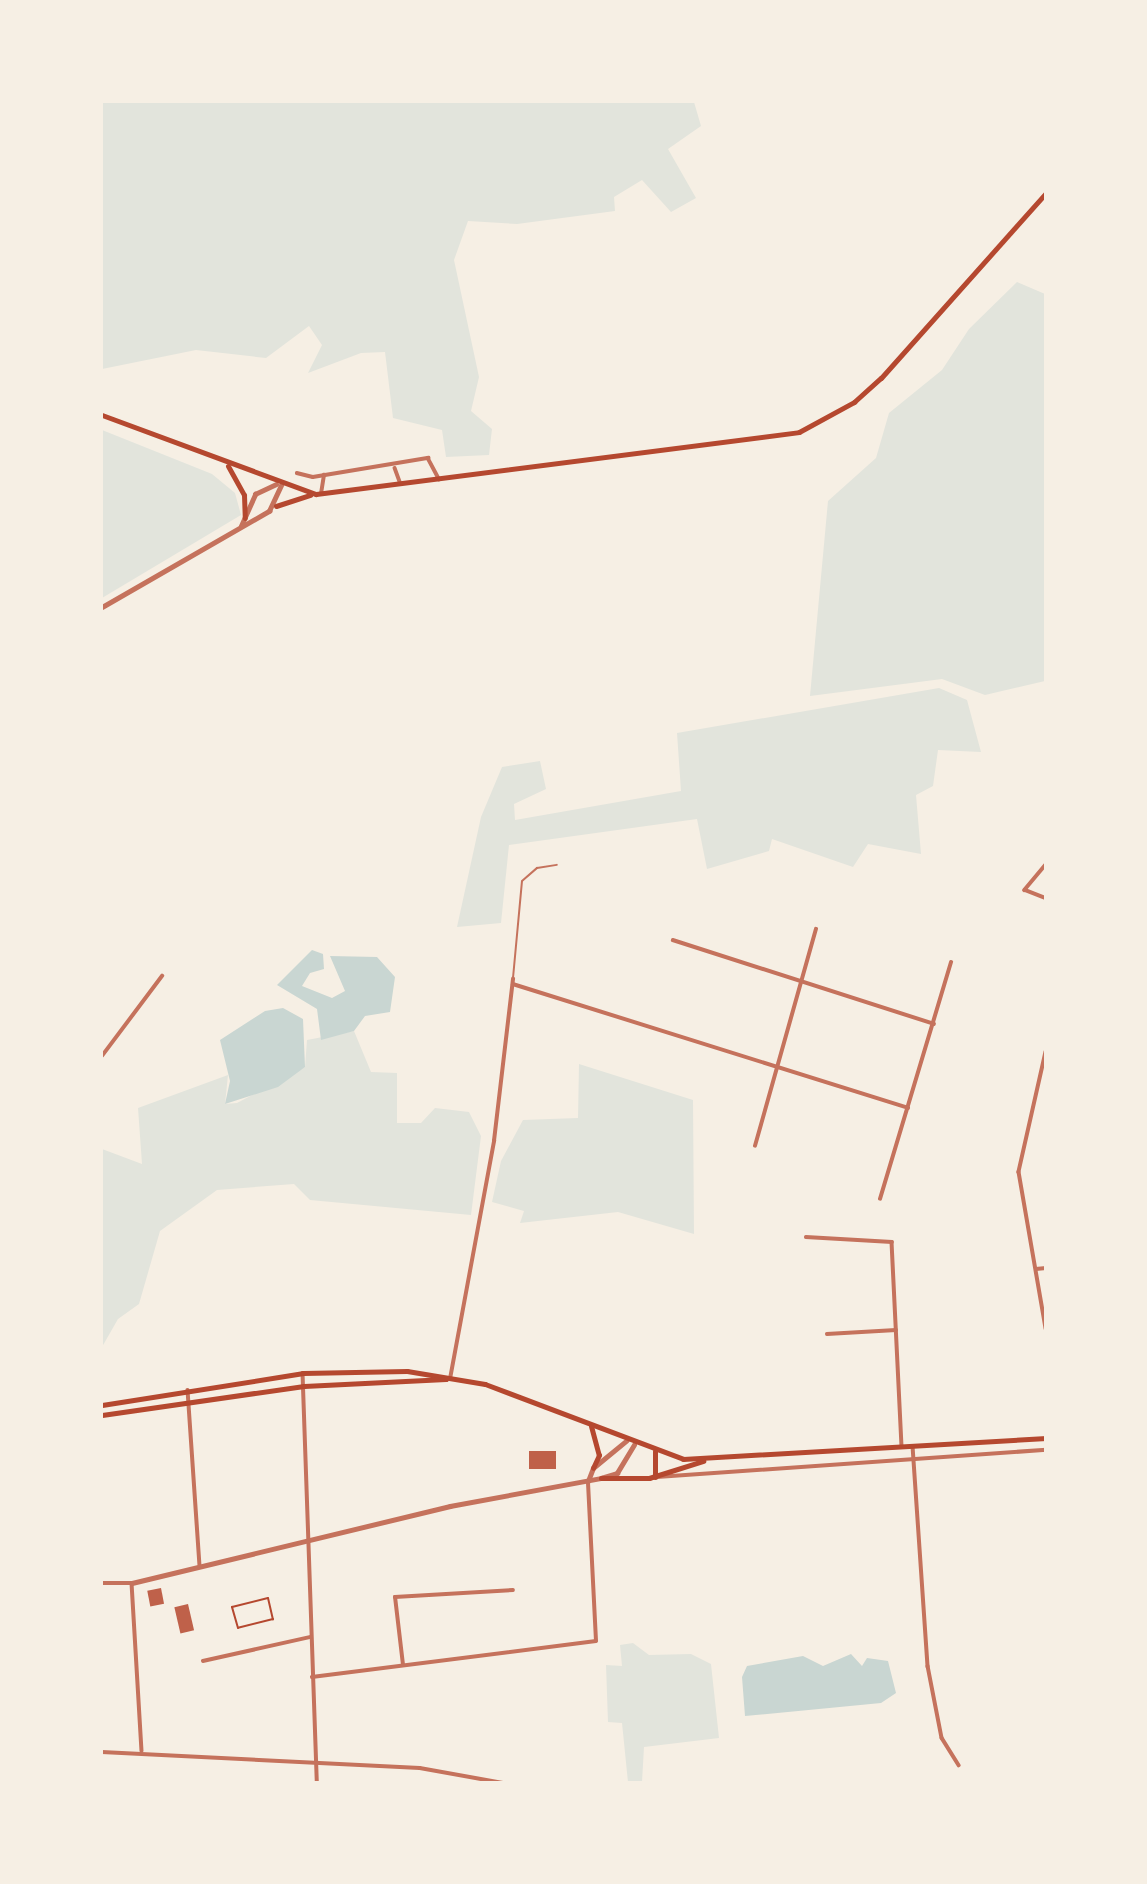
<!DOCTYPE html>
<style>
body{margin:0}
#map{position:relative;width:1147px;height:1884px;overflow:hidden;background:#f6efe4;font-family:Georgia,serif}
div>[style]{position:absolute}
.green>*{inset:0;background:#e2e4dc}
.water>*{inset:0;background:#c9d6d2}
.building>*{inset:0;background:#bf614a;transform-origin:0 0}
.path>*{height:2px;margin:-1px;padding:0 1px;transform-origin:1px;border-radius:1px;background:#b5482f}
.service>*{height:2px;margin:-1px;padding:0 1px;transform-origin:1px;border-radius:1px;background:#c5725c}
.minor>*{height:3.5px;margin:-1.75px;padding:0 1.75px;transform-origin:1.75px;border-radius:1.75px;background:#c5725c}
.tertiary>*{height:4.5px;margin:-2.25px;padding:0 2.25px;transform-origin:2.25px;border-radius:2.25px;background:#c5725c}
.secondary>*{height:5px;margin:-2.5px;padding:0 2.5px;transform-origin:2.5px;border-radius:2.5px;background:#b5482f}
.primary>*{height:5px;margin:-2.5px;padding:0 2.5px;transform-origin:2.5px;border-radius:2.5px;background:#b5482f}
span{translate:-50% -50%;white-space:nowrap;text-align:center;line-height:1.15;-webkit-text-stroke:7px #f6efe4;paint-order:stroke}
.frame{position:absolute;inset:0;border:103px solid #f6efe4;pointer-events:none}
</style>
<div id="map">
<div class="green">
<div style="clip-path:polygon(102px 102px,694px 102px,701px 126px,668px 149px,696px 198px,671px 212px,642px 180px,614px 197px,615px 211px,517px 224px,468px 221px,454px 260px,479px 377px,471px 411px,492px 429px,489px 455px,446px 457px,442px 430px,393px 418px,385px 352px,361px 353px,308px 373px,322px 345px,309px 326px,266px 358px,196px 350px,102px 369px)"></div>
<div style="clip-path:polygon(1017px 282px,1045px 294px,1045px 681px,985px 695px,942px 679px,810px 696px,828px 501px,876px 458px,889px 413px,942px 370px,969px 329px)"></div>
<div style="clip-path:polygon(102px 430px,212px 474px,235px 493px,241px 515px,102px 598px)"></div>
<div style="clip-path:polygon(939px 688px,967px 700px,981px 752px,938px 750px,933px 786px,916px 795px,921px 854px,868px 844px,853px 867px,772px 839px,769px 851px,707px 869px,697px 819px,509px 845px,501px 923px,457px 927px,481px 817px,502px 767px,540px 761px,546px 789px,514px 804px,515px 820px,681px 791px,677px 733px)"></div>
<div style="clip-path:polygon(354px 1031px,371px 1072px,397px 1073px,397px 1123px,421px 1123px,435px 1108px,469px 1112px,481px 1136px,471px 1215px,310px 1200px,294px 1184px,217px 1190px,160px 1231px,139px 1304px,118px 1319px,102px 1347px,102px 1149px,142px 1164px,138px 1108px,228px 1075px,225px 1104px,237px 1103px,305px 1067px,307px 1040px)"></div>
<div style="clip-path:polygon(579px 1064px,693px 1100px,694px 1234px,618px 1212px,520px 1223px,524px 1211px,492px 1202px,501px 1161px,523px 1120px,578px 1118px)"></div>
<div style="clip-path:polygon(633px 1643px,649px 1655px,691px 1654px,711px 1664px,719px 1738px,644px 1747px,642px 1782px,628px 1782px,622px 1723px,608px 1722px,606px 1665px,622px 1666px,620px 1645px)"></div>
</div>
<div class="water">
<div style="clip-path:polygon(312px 950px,323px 954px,324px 969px,310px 973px,302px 986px,332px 998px,345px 991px,330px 956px,377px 957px,395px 977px,390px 1012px,365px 1016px,354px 1031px,321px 1040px,317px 1009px,277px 985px)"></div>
<div style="clip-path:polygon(283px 1008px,303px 1019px,305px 1067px,278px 1087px,225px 1104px,230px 1081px,220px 1040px,265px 1011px)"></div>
<div style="clip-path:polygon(851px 1654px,862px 1666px,867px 1658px,888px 1661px,896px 1693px,881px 1703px,745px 1716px,742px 1677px,747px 1666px,803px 1656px,823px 1666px)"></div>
</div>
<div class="building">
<div style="left:529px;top:1451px;width:27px;height:18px"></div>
<div style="left:161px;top:1588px;width:16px;height:14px;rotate:79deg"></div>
<div style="left:188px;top:1604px;width:27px;height:14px;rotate:77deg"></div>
</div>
<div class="path">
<div style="left:268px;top:1598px;width:22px;rotate:77deg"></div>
<div style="left:273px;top:1619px;width:36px;rotate:166deg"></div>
<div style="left:238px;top:1628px;width:22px;rotate:-106deg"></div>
<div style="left:232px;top:1607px;width:37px;rotate:-14deg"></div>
</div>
<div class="service">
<div style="left:513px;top:978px;width:97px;rotate:-84.7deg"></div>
<div style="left:522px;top:881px;width:20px;rotate:-41deg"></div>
<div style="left:537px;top:868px;width:20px;rotate:-9deg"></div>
</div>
<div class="minor">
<div style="left:395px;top:468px;width:15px;rotate:70deg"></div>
<div style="left:297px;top:473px;width:16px;rotate:14deg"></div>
<div style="left:313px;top:477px;width:117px;rotate:-9.4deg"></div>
<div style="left:428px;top:458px;width:24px;rotate:62deg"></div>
<div style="left:321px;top:494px;width:19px;rotate:-81deg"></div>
<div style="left:1046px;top:865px;width:33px;rotate:130deg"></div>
<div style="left:1025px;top:890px;width:22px;rotate:21deg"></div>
<div style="left:673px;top:940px;width:274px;rotate:17.8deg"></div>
<div style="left:513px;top:984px;width:414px;rotate:17.4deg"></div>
<div style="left:1046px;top:1052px;width:123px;rotate:102.7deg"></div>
<div style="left:1019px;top:1172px;width:159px;rotate:80.2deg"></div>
<div style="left:102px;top:1056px;width:100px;rotate:-53.1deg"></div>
<div style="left:755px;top:1146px;width:225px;rotate:-74.3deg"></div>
<div style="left:880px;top:1199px;width:247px;rotate:-73.3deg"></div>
<div style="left:806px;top:1237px;width:86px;rotate:3.3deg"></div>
<div style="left:892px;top:1242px;width:204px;rotate:87.2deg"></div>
<div style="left:1036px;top:1269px;width:10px;rotate:-6deg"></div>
<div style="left:827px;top:1334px;width:69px;rotate:-3.3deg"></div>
<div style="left:303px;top:1373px;width:410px;rotate:88deg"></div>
<div style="left:450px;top:1379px;width:242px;rotate:-79.5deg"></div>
<div style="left:494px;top:1141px;width:163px;rotate:-83.3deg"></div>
<div style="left:188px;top:1390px;width:175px;rotate:86.1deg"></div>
<div style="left:913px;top:1446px;width:221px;rotate:86.1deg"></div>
<div style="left:928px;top:1666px;width:73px;rotate:79deg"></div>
<div style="left:942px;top:1738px;width:32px;rotate:58deg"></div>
<div style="left:657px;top:1477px;width:390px;rotate:-4deg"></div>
<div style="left:132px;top:1583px;width:168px;rotate:86.6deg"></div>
<div style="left:203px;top:1661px;width:110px;rotate:-12.6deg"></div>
<div style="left:403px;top:1665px;width:68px;rotate:-96.7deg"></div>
<div style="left:395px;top:1597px;width:118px;rotate:-3.4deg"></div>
<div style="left:312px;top:1677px;width:286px;rotate:-7.2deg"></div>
<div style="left:596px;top:1641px;width:160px;rotate:-92.9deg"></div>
<div style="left:102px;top:1752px;width:318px;rotate:2.9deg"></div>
<div style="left:420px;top:1768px;width:84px;rotate:10.2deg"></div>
</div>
<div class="tertiary">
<div style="left:241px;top:526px;width:35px;rotate:-66deg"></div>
<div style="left:255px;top:494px;width:23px;rotate:-25deg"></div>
<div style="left:102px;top:607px;width:193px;rotate:-29.9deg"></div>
<div style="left:269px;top:511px;width:29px;rotate:-65deg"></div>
<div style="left:588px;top:1481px;width:14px;rotate:-69deg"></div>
<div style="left:593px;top:1468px;width:43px;rotate:-39.3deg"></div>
<div style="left:102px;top:1583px;width:30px"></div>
<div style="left:132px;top:1583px;width:327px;rotate:-13.6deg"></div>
<div style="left:450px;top:1506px;width:154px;rotate:-10.5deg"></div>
<div style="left:601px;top:1478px;width:17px;rotate:-17deg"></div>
<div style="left:617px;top:1473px;width:33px;rotate:-59deg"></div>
</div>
<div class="secondary">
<div style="left:102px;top:1405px;width:204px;rotate:-9deg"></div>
<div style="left:303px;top:1373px;width:104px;rotate:-1.1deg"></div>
<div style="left:407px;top:1371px;width:79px;rotate:9.5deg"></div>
<div style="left:485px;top:1384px;width:212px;rotate:20.7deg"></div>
<div style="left:683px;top:1459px;width:364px;rotate:-3.3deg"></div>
<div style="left:102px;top:1415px;width:204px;rotate:-8.2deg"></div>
<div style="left:304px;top:1386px;width:142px;rotate:-2.8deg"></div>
<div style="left:591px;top:1426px;width:30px;rotate:75deg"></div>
<div style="left:599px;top:1455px;width:14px;rotate:115deg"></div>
<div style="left:655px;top:1451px;width:26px;rotate:90deg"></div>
<div style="left:601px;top:1478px;width:48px"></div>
<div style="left:649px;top:1478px;width:57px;rotate:-17.5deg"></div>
</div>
<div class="primary">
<div style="left:102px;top:415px;width:228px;rotate:20.3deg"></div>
<div style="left:316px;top:494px;width:487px;rotate:-7.3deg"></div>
<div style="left:799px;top:432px;width:63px;rotate:-28.6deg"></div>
<div style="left:854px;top:402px;width:36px;rotate:-42deg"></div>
<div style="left:881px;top:378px;width:248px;rotate:-48.3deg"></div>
<div style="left:228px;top:466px;width:33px;rotate:61deg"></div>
<div style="left:244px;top:495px;width:23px;rotate:88deg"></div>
<div style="left:276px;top:506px;width:36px;rotate:-18deg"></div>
</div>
<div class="frame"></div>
</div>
